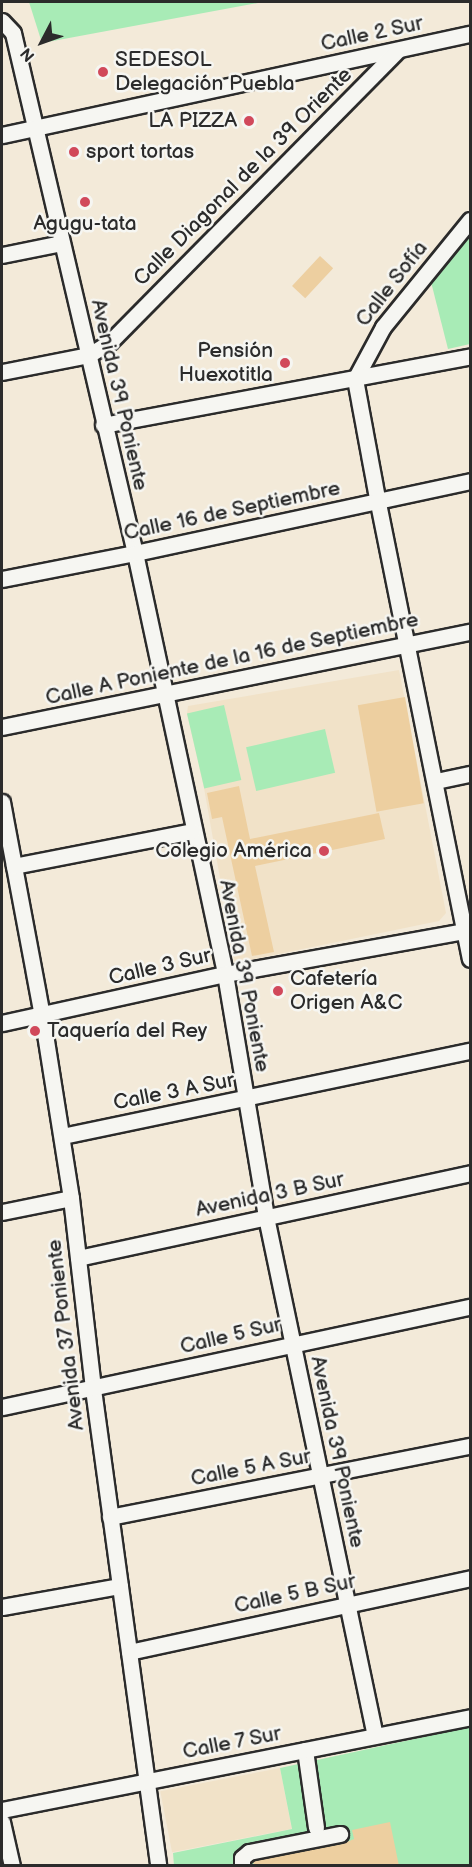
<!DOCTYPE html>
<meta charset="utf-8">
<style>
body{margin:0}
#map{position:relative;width:472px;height:1867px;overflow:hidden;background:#f3ead9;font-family:"Balsamiq Sans",sans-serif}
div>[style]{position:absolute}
.built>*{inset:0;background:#f1e2c8;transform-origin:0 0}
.green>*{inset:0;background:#a8ebb6;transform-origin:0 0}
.building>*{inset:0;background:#edcfa0;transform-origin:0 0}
.roads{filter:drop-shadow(2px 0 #2b2b2b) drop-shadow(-2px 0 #2b2b2b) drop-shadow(0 2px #2b2b2b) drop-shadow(0 -2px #2b2b2b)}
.minor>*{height:15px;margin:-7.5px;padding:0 7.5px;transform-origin:7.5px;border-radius:7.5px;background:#f6f6f2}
.dots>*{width:16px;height:16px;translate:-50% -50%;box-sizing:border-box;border:3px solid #f6f6f2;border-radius:50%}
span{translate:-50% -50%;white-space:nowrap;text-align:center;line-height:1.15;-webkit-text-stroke:5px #f6f6f2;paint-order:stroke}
.street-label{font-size:21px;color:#2b2b2b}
.poi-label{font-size:21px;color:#2b2b2b}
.left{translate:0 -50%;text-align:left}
.right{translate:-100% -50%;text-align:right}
.frame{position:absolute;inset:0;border:3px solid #2b2b2b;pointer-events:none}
.north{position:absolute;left:12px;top:12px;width:60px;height:60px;-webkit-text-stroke:4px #f6f6f2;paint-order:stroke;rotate:229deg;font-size:16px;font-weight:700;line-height:24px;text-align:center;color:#2b2b2b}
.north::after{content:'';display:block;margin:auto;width:21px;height:27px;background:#2b2b2b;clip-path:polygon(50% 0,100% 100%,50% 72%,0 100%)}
</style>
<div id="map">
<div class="built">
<div style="clip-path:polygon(399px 670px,446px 913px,439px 921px,235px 963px,204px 788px,187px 713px,188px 706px)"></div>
<div style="left:280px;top:1768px;width:62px;height:122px;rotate:79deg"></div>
</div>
<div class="green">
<div style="clip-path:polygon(29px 2px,263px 2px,42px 43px)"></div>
<div style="clip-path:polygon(470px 230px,470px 344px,448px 349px,430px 278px)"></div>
<div style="left:224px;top:705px;width:77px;height:38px;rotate:77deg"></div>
<div style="left:325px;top:729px;width:45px;height:81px;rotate:77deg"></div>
<div style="clip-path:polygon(470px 1727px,470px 1865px,174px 1866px,173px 1853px,292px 1829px,280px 1768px)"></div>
</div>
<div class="building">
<div style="left:320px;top:256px;width:18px;height:41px;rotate:43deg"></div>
<div style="left:405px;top:697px;width:108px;height:48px;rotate:80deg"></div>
<div style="clip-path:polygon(239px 786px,250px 839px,379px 813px,385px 839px,255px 866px,274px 952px,252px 956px,222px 817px,212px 819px,207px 793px)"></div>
<div style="clip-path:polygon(390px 1822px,399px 1866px,254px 1866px,253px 1861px,342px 1844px,354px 1839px,352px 1830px)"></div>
</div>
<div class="roads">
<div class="minor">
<div style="left:2px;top:21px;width:16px;rotate:47deg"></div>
<div style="left:13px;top:33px;width:534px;rotate:76.8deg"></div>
<div style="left:135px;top:553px;width:431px;rotate:77.9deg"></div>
<div style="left:225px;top:974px;width:246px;rotate:80.4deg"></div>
<div style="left:266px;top:1217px;width:530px;rotate:78.14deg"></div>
<div style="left:2px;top:135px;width:479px;rotate:-12.2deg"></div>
<div style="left:470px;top:220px;width:138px;rotate:129.1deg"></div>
<div style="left:383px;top:327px;width:59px;rotate:118.3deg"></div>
<div style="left:355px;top:379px;width:126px;rotate:79.5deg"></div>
<div style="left:378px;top:503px;width:465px;rotate:78.6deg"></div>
<div style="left:2px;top:255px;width:60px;rotate:-11.5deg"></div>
<div style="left:2px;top:372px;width:89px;rotate:-11.1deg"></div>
<div style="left:89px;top:355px;width:25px;rotate:-32deg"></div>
<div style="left:110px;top:342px;width:410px;rotate:-45.4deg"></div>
<div style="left:103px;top:425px;width:373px;rotate:-10.6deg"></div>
<div style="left:2px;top:579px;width:136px;rotate:-11.1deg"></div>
<div style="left:135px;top:553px;width:343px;rotate:-12.1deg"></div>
<div style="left:2px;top:727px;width:478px;rotate:-11.5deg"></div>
<div style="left:436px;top:781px;width:35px;rotate:-12deg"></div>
<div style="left:2px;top:802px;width:217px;rotate:79.4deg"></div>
<div style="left:42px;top:1015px;width:185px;rotate:81deg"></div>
<div style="left:71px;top:1198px;width:192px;rotate:83.4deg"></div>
<div style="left:93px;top:1389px;width:481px;rotate:82.2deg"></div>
<div style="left:14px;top:866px;width:182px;rotate:-11.1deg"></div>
<div style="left:2px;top:1023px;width:228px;rotate:-12.4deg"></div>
<div style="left:225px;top:974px;width:249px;rotate:-10.2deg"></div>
<div style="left:62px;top:1136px;width:417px;rotate:-11.8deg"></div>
<div style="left:2px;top:1212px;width:70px;rotate:-11.5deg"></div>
<div style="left:78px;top:1258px;width:401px;rotate:-12.2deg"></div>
<div style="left:2px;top:1407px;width:479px;rotate:-12.1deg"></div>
<div style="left:110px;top:1517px;width:367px;rotate:-11.2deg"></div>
<div style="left:2px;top:1607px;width:120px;rotate:-10.1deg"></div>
<div style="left:129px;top:1652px;width:349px;rotate:-12.2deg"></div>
<div style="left:305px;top:1750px;width:78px;rotate:81.9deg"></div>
<div style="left:2px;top:1810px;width:477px;rotate:-11.2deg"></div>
<div style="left:2px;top:1822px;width:45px;rotate:77.2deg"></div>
<div style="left:242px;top:1866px;width:8px;rotate:-90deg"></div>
<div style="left:242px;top:1858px;width:9px;rotate:-41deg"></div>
<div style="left:249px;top:1852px;width:93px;rotate:-11.2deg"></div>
</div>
</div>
<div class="dots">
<div style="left:103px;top:72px;background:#d1495b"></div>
<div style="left:249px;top:121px;background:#d1495b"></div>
<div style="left:74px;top:152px;background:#d1495b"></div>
<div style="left:85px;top:202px;background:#d1495b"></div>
<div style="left:285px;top:363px;background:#d1495b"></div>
<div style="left:324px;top:851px;background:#d1495b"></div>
<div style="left:278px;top:991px;background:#d1495b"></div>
<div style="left:35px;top:1031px;background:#d1495b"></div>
</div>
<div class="street-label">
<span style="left:372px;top:34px;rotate:-12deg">Calle 2 Sur</span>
<span style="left:243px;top:177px;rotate:-45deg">Calle Diagonal de la 39 Oriente</span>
<span style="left:392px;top:284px;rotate:-52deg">Calle Sofía</span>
<span style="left:119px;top:395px;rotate:77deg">Avenida 39 Poniente</span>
<span style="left:232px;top:511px;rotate:-12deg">Calle 16 de Septiembre</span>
<span style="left:232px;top:659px;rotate:-12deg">Calle A Poniente de la 16 de Septiembre</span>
<span style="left:160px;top:967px;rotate:-13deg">Calle 3 Sur</span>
<span style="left:244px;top:976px;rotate:79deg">Avenida 39 Poniente</span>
<span style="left:174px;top:1092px;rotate:-11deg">Calle 3 A Sur</span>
<span style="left:270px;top:1195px;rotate:-12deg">Avenida 3 B Sur</span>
<span style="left:66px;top:1335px;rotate:-97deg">Avenida 37 Poniente</span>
<span style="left:231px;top:1336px;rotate:-13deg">Calle 5 Sur</span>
<span style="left:337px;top:1452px;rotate:78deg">Avenida 39 Poniente</span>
<span style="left:251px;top:1468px;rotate:-11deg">Calle 5 A Sur</span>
<span style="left:295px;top:1594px;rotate:-12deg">Calle 5 B Sur</span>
<span style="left:232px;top:1743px;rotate:-11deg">Calle 7 Sur</span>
</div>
<div class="poi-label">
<span class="left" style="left:115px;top:72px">SEDESOL<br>Delegación Puebla</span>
<span class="right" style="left:237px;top:121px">LA PIZZA</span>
<span class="left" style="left:86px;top:152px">sport tortas</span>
<span style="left:85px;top:224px">Agugu-tata</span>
<span class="right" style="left:273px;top:363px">Pensión<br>Huexotitla</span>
<span class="right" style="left:312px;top:851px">Colegio América</span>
<span class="left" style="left:290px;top:991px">Cafetería<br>Origen A&amp;C</span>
<span class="left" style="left:47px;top:1031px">Taquería del Rey</span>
</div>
<div class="frame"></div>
<div class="north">N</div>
</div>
